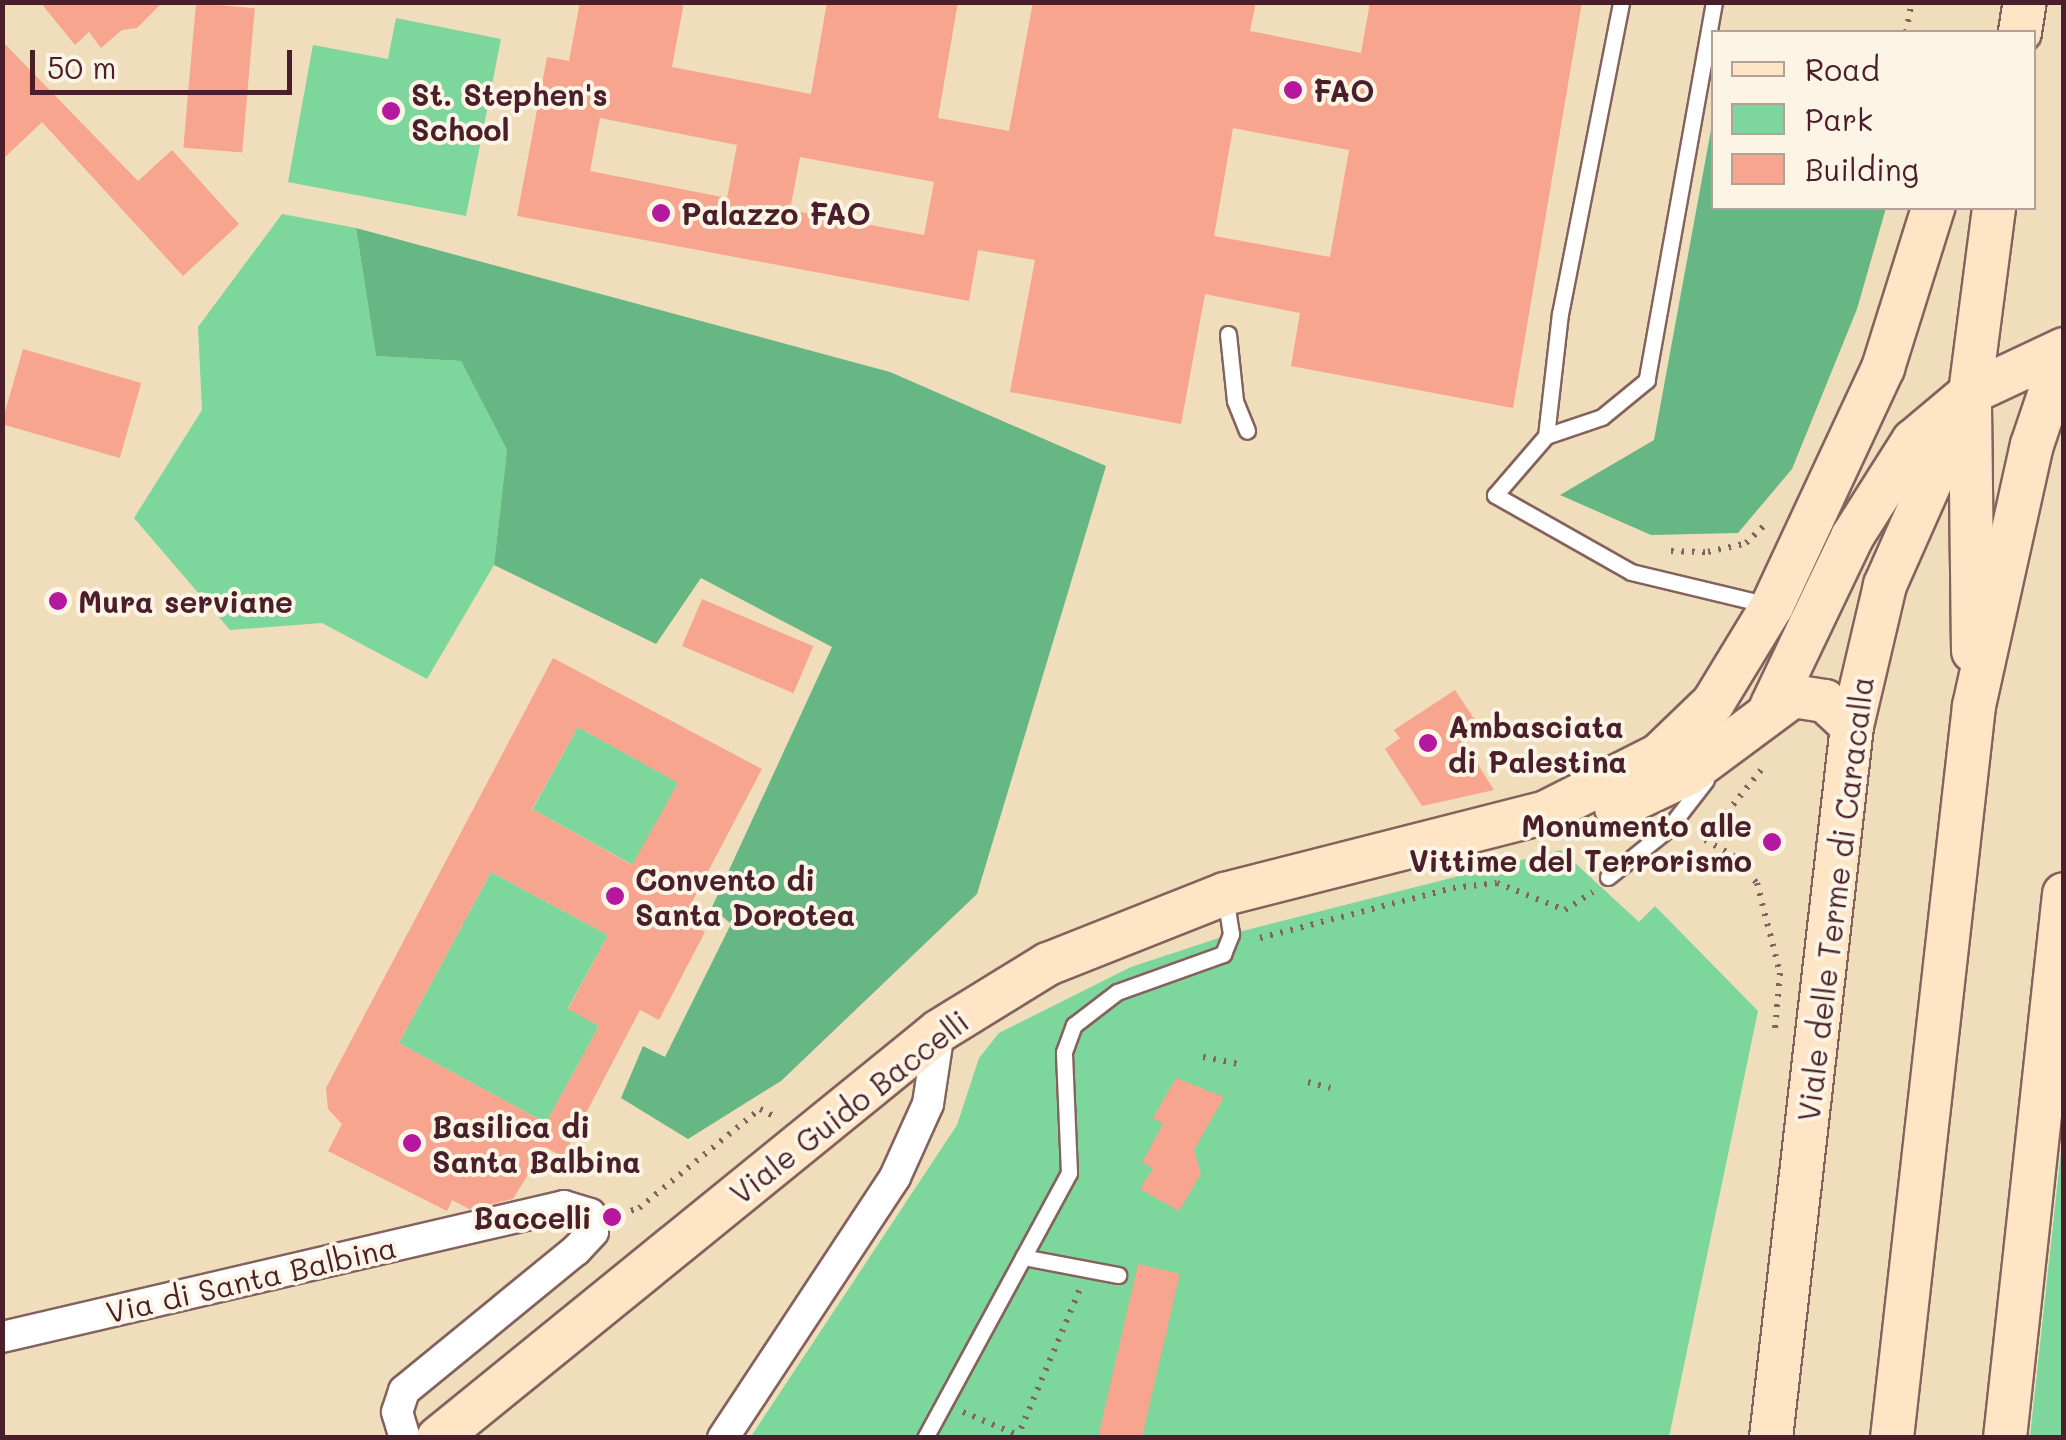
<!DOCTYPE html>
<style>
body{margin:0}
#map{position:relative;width:2066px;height:1440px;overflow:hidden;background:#efddbb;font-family:Mali,sans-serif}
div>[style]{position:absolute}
.green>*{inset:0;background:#7dd69b;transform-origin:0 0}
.forest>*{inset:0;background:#66b783}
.building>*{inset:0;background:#f7a58e;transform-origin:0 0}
.path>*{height:6px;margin-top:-3px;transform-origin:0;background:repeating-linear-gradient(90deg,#84625d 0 2.5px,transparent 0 10.5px)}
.roads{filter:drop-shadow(2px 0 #84625d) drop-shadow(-2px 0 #84625d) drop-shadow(0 2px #84625d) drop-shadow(0 -2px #84625d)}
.lane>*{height:15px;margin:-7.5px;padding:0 7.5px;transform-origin:7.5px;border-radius:7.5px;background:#fff}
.street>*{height:30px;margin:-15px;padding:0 15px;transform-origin:15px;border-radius:15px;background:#fff}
.secondary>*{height:42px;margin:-21px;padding:0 21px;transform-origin:21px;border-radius:21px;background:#fde5c5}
.dots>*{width:28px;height:28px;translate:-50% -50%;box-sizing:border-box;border:5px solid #fcf5e5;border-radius:50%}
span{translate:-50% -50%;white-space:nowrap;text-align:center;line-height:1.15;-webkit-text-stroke:8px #fcf5e5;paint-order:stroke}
.poi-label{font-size:30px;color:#4a1f2b;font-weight:700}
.left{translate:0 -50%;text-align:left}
.right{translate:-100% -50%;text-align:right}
.street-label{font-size:30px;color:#4a1f2b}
.frame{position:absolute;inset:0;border:5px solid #4a1f2b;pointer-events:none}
.legend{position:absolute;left:1711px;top:30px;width:325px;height:180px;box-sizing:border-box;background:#fcf5e5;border:2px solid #b59f9b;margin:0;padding:12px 18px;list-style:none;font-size:30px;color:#4a1f2b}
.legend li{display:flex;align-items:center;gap:20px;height:50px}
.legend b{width:50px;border:2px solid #b59f9b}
.scale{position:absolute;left:30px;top:50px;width:262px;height:45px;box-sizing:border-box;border:5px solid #4a1f2b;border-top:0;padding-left:12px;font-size:30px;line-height:35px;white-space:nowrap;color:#4a1f2b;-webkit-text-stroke:8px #fcf5e5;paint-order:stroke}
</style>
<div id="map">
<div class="green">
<div style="clip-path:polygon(396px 18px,501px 39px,466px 216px,288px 182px,313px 45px,388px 59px)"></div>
<div style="clip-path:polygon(282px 214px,356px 228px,376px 356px,461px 361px,507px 450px,494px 565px,427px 679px,322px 623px,230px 630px,134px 518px,202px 410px,198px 327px)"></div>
<div style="left:578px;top:727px;width:115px;height:94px;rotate:29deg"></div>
<div style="clip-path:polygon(1561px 850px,1639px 922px,1655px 906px,1758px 1011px,1669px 1437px,750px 1438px,957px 1125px,979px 1058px,999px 1033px,1131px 967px,1231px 934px)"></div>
<div style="clip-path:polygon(491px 872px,608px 935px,568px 1008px,599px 1026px,546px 1123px,399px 1043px)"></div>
<div style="clip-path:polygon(2063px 1133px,2063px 1437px,2030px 1437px)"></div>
</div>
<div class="forest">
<div style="clip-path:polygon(1713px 119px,1714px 208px,1886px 208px,1857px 309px,1792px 469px,1738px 533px,1651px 535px,1560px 495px,1654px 440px)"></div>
<div style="clip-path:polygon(356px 228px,890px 372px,1106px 466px,977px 894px,781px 1081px,688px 1139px,621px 1098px,643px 1046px,665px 1057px,731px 924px,712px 907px,832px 647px,701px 578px,656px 644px,494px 565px,507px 450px,461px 361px,376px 356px)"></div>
</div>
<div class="building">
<div style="clip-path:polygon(40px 2px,163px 2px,137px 28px,122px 30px,101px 48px,89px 32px,75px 45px)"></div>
<div style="clip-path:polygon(evenodd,580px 2px,684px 2px,672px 67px,811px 94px,827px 2px,958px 2px,938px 118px,1009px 131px,1033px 2px,1256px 2px,1250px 31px,1361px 53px,1370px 2px,1582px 2px,1513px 408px,1291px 366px,1300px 313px,1205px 294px,1181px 424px,1010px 392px,1035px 260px,978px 250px,969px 301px,517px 216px,547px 57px,569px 61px,580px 2px,600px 118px,737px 145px,727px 198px,590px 171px,600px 118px,580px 2px,1233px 128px,1349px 150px,1330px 257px,1214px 236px,1233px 128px,580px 2px,800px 157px,934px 182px,924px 235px,790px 210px,800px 157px)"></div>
<div style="left:196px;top:3px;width:59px;height:145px;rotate:5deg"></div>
<div style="clip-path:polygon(2px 41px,138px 181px,172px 150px,239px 224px,183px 276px,42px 122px,2px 160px)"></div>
<div style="left:23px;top:349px;width:123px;height:78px;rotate:16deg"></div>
<div style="left:702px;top:599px;width:121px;height:51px;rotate:23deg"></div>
<div style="clip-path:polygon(evenodd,553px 658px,762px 769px,683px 919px,705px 932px,659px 1020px,640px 1010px,563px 1157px,545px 1147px,513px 1199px,469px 1209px,452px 1200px,447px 1211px,328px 1151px,342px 1124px,328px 1109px,326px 1088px,553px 658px,578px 727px,678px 783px,632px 865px,532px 809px,578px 727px,553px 658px,491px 872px,608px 935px,568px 1009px,599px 1026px,546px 1123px,399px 1043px,491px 872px)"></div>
<div style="clip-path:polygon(1455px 690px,1477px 723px,1460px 736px,1494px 790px,1422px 806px,1385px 749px,1400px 738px,1394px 730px)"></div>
<div style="clip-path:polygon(1176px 1078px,1224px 1097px,1194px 1150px,1201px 1174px,1179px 1211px,1140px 1189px,1153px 1168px,1142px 1163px,1163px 1124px,1153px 1118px)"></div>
<div style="left:1138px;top:1264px;width:43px;height:179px;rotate:13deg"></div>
</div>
<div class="path">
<div style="left:1906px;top:32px;width:31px;rotate:-79deg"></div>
<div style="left:1671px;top:551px;width:37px;rotate:2deg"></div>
<div style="left:1708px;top:552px;width:39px;rotate:-13deg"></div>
<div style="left:1746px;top:543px;width:28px;rotate:-44deg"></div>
<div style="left:1761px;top:770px;width:90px;rotate:128.7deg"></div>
<div style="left:1705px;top:840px;width:33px;rotate:29deg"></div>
<div style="left:1734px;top:856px;width:35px;rotate:50deg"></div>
<div style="left:1757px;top:883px;width:93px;rotate:75.7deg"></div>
<div style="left:1780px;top:973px;width:56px;rotate:95.1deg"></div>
<div style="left:1260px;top:938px;width:199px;rotate:-14.5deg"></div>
<div style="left:1453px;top:888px;width:44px;rotate:-6.5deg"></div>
<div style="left:1497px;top:883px;width:73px;rotate:21.7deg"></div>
<div style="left:1565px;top:910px;width:33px;rotate:-33deg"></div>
<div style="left:1203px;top:1057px;width:36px;rotate:11deg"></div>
<div style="left:1308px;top:1082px;width:23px;rotate:15deg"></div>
<div style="left:621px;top:1214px;width:19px;rotate:-18deg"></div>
<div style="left:639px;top:1208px;width:156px;rotate:-39.3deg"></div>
<div style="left:760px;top:1109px;width:16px;rotate:27deg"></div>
<div style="left:963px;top:1412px;width:60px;rotate:22.7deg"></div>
<div style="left:1017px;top:1438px;width:162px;rotate:-67.1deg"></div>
</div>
<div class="roads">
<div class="lane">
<div style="left:1714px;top:2px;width:384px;rotate:100.1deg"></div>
<div style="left:1647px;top:380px;width:58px;rotate:140.6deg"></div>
<div style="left:1602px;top:417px;width:59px;rotate:161.3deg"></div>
<div style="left:1546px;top:436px;width:78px;rotate:130.8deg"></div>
<div style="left:1495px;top:495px;width:156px;rotate:29.5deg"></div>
<div style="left:1631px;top:572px;width:141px;rotate:13.5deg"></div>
<div style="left:1228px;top:334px;width:67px;rotate:84deg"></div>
<div style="left:1235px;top:401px;width:32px;rotate:68deg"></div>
<div style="left:1546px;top:436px;width:123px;rotate:-83.5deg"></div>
<div style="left:1560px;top:314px;width:318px;rotate:-78.9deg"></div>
<div style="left:1608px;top:877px;width:77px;rotate:-38.7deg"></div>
<div style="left:1668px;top:829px;width:62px;rotate:-52.2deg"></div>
<div style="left:1023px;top:1257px;width:97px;rotate:10.7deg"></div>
<div style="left:925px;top:1438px;width:302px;rotate:-61.5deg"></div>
<div style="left:1069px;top:1173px;width:121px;rotate:-92.4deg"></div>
<div style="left:1064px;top:1052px;width:29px;rotate:-70deg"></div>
<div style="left:1074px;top:1025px;width:54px;rotate:-37.5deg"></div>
<div style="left:1117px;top:992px;width:113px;rotate:-19.7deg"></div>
<div style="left:1223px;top:954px;width:22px;rotate:-68deg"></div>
<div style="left:1231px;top:934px;width:36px;rotate:-99deg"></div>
</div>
<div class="street">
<div style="left:2px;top:1337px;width:577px;rotate:-13.12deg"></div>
<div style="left:564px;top:1206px;width:27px;rotate:17deg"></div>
<div style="left:590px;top:1214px;width:18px;rotate:81deg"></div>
<div style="left:593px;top:1232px;width:25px;rotate:133deg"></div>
<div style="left:576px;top:1250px;width:222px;rotate:140.7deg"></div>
<div style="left:404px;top:1391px;width:22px;rotate:108deg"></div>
<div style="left:397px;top:1412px;width:27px;rotate:73deg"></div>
<div style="left:723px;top:1438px;width:313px;rotate:-56.6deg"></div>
<div style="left:895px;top:1177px;width:80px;rotate:-65.7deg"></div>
<div style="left:928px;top:1104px;width:74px;rotate:-81.4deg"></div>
</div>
<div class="secondary">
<div style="left:2020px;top:32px;width:30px;rotate:-81deg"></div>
<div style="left:1973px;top:651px;width:258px;rotate:-90.7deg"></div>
<div style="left:1970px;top:393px;width:187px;rotate:-82.6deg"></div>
<div style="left:1771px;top:707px;width:188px;rotate:-64.5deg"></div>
<div style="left:1852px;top:537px;width:114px;rotate:-57.6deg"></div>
<div style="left:1913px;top:441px;width:75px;rotate:-40.1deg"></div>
<div style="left:1970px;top:393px;width:104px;rotate:-25.1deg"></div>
<div style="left:1616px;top:808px;width:80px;rotate:-25.3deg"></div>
<div style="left:1688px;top:774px;width:131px;rotate:-36.6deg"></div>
<div style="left:1793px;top:696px;width:32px;rotate:9deg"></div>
<div style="left:1825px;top:701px;width:37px;rotate:43deg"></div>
<div style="left:438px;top:1438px;width:645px;rotate:-39.09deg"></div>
<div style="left:939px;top:1031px;width:128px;rotate:-31.6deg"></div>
<div style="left:1048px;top:964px;width:190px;rotate:-21.6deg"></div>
<div style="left:1225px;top:894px;width:331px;rotate:-14.3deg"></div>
<div style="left:1546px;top:812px;width:127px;rotate:-26.8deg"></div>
<div style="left:1659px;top:755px;width:75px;rotate:-43.9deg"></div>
<div style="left:1713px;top:703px;width:114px;rotate:-58.7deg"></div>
<div style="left:1772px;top:606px;width:263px;rotate:-65deg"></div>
<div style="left:1883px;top:368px;width:168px;rotate:-72.6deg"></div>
<div style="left:1771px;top:1438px;width:717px;rotate:-83.51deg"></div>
<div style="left:1852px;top:726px;width:145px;rotate:-76.8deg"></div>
<div style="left:1885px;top:585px;width:210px;rotate:-66.1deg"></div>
<div style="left:1892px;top:1438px;width:737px;rotate:-83.61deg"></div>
<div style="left:1974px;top:706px;width:267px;rotate:-77.5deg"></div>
<div style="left:2032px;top:445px;width:100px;rotate:-71.4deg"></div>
<div style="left:2005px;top:1438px;width:547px;rotate:-83.81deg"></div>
</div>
</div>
<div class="dots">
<div style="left:1293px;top:90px;background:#b5179e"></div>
<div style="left:391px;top:111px;background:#b5179e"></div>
<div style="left:661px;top:213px;background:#b5179e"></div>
<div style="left:58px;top:601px;background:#b5179e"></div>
<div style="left:1428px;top:743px;background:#b5179e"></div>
<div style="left:1772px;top:842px;background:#b5179e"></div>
<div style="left:615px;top:896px;background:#b5179e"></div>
<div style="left:412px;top:1143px;background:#b5179e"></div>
<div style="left:612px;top:1217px;background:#b5179e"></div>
</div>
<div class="poi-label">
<span class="left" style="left:1313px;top:90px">FAO</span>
<span class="left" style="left:411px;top:111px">St. Stephen's<br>School</span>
<span class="left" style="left:681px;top:213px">Palazzo FAO</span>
<span class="left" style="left:78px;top:601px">Mura serviane</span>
<span class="left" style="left:1448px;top:743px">Ambasciata<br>di Palestina</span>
<span class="right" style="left:1752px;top:842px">Monumento alle<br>Vittime del Terrorismo</span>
<span class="left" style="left:635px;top:896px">Convento di<br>Santa Dorotea</span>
<span class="left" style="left:432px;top:1143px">Basilica di<br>Santa Balbina</span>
<span class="right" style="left:592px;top:1217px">Baccelli</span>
</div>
<div class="street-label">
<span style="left:1835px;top:899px;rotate:-83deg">Viale delle Terme di Caracalla</span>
<span style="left:849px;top:1107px;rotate:-38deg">Viale Guido Baccelli</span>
<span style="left:251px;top:1279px;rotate:-13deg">Via di Santa Balbina</span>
</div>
<div class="frame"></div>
<ul class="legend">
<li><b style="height:12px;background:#fde5c5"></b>Road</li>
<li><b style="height:28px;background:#7dd69b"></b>Park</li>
<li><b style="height:28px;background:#f7a58e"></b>Building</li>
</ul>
<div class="scale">50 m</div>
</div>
